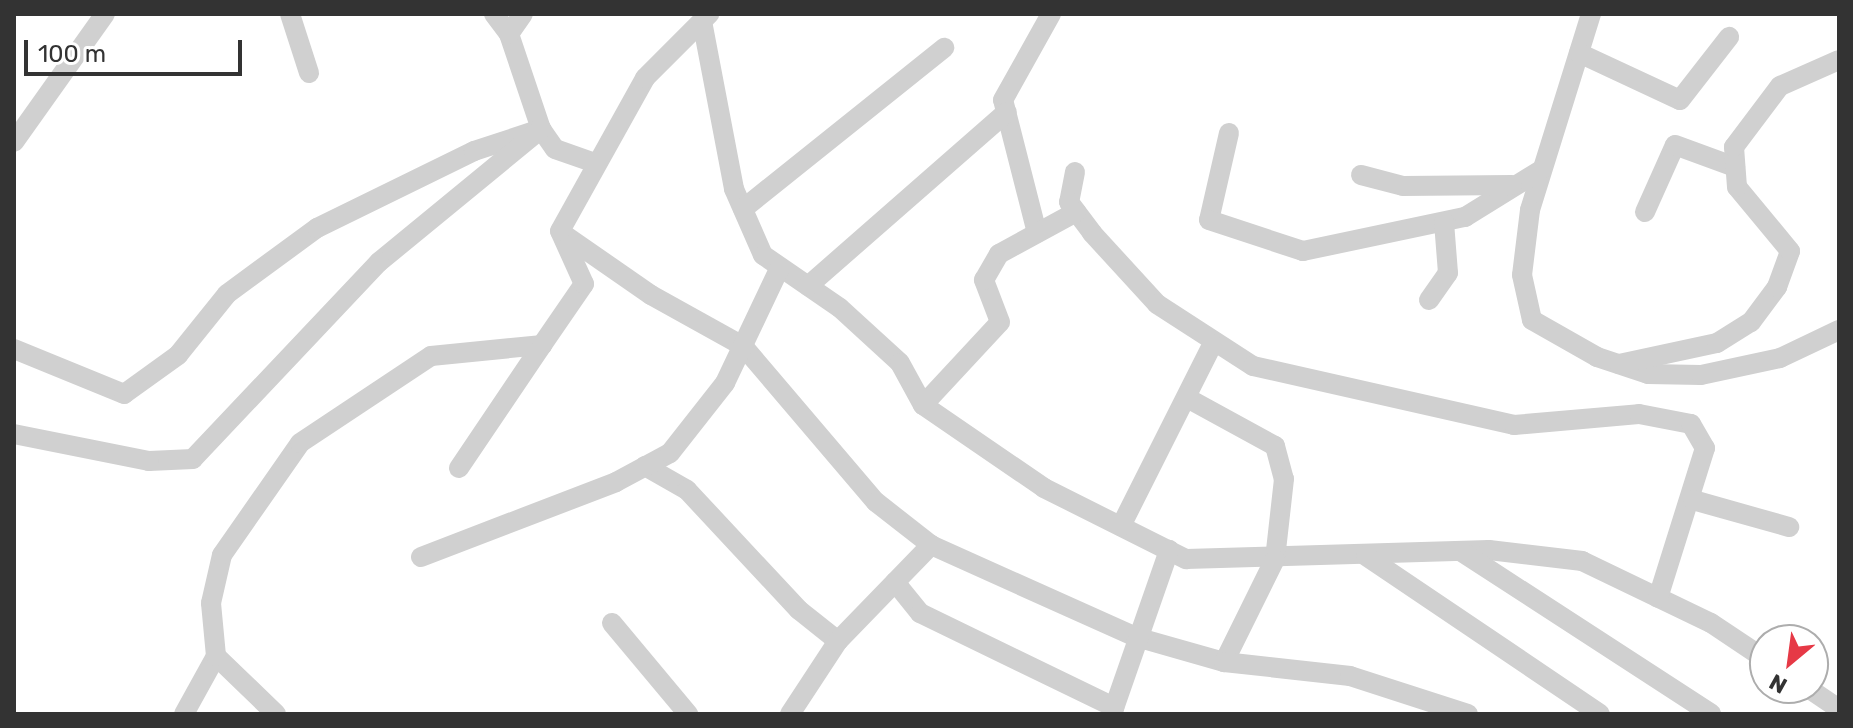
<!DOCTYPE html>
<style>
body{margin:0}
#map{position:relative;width:1853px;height:728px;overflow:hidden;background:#fff;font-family:Rubik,sans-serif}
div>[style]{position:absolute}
.minor>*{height:20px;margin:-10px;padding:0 10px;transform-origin:10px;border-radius:10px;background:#d0d0d0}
span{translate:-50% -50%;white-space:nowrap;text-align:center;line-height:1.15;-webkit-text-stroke:8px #fff;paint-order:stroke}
.frame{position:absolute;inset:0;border:16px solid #333;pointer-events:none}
.north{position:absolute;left:1749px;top:624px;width:80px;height:80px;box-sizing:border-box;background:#fff;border:2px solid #adadad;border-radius:50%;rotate:209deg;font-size:22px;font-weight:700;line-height:32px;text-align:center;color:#333}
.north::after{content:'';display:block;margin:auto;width:28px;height:36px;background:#e63946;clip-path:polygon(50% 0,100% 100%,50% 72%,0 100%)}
.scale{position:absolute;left:24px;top:40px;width:218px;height:36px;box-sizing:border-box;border:4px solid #333;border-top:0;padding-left:10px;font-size:24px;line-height:28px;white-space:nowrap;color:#333;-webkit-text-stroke:6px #fff;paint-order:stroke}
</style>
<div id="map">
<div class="minor">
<div style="left:290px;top:14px;width:62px;rotate:72.1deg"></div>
<div style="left:494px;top:14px;width:25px;rotate:53deg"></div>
<div style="left:509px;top:34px;width:100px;rotate:71.4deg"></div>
<div style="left:541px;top:129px;width:24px;rotate:55deg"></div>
<div style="left:555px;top:149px;width:42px;rotate:19.3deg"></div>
<div style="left:1591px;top:14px;width:205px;rotate:107.3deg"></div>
<div style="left:1530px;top:210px;width:65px;rotate:97deg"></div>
<div style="left:1522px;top:275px;width:46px;rotate:77.5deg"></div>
<div style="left:1532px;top:320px;width:75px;rotate:29.6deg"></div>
<div style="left:1597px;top:357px;width:54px;rotate:18.4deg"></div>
<div style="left:1648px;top:374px;width:53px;rotate:1.1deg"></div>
<div style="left:1701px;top:375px;width:81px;rotate:-12.1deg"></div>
<div style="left:1780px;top:358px;width:65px;rotate:-25.4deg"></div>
<div style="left:702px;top:21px;width:171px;rotate:79.2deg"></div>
<div style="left:734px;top:189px;width:72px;rotate:66.3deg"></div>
<div style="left:763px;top:255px;width:93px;rotate:34.5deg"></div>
<div style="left:840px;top:308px;width:81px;rotate:42.5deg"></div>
<div style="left:900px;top:363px;width:48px;rotate:61.3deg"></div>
<div style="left:923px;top:405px;width:147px;rotate:34.4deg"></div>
<div style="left:1044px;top:488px;width:159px;rotate:26.6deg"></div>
<div style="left:1186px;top:559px;width:303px;rotate:-1.7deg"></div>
<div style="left:1489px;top:550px;width:94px;rotate:6.7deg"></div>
<div style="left:1582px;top:561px;width:143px;rotate:25.7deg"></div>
<div style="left:1711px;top:623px;width:65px;rotate:33.7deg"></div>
<div style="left:509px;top:34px;width:24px;rotate:-55deg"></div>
<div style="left:1579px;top:53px;width:111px;rotate:25deg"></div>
<div style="left:1680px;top:100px;width:80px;rotate:-52.1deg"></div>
<div style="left:1229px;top:133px;width:89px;rotate:102.9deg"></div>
<div style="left:1209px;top:220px;width:99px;rotate:18.3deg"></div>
<div style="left:1303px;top:251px;width:166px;rotate:-11.9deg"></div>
<div style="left:1465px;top:217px;width:89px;rotate:-31.7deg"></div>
<div style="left:14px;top:142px;width:157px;rotate:-54.6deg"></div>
<div style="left:1075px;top:172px;width:31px;rotate:101deg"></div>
<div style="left:1069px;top:202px;width:39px;rotate:53deg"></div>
<div style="left:1092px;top:233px;width:96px;rotate:47.5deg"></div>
<div style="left:1157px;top:304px;width:114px;rotate:32.9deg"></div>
<div style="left:1253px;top:366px;width:268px;rotate:12.7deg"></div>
<div style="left:1514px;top:425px;width:125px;rotate:-5deg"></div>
<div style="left:1639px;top:414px;width:53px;rotate:10.9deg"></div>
<div style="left:1691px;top:424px;width:28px;rotate:60deg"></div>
<div style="left:1705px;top:448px;width:157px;rotate:107.4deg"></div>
<div style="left:1361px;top:175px;width:43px;rotate:14.7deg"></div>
<div style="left:1403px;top:186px;width:109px;rotate:-0.5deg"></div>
<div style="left:743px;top:209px;width:258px;rotate:-38.7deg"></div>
<div style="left:1645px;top:212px;width:73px;rotate:-65.9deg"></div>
<div style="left:1675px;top:145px;width:64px;rotate:20.1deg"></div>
<div style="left:1037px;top:233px;width:137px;rotate:-104.3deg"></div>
<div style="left:1003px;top:100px;width:98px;rotate:-60.8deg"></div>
<div style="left:563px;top:234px;width:107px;rotate:34.7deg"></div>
<div style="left:651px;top:295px;width:105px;rotate:29deg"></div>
<div style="left:743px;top:346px;width:205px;rotate:49.6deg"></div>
<div style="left:876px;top:502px;width:70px;rotate:38deg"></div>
<div style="left:931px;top:545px;width:225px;rotate:24.2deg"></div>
<div style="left:1136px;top:637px;width:91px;rotate:15.9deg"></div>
<div style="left:808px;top:286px;width:264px;rotate:-41.2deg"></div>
<div style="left:1429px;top:300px;width:33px;rotate:-55deg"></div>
<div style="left:1448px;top:273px;width:51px;rotate:-94.5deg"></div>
<div style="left:14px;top:349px;width:119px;rotate:22.2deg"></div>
<div style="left:124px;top:394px;width:67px;rotate:-35.8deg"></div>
<div style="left:178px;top:355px;width:78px;rotate:-51.2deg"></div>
<div style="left:227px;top:294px;width:112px;rotate:-36.3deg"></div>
<div style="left:317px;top:228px;width:175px;rotate:-26.1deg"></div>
<div style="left:474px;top:151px;width:71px;rotate:-18.2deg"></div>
<div style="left:541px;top:129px;width:210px;rotate:140.6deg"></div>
<div style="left:379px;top:262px;width:271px;rotate:133.4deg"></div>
<div style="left:193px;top:459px;width:44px;rotate:177.4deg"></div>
<div style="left:149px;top:461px;width:138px;rotate:-168.7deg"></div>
<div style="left:1619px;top:364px;width:100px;rotate:-12.1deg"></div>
<div style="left:1717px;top:343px;width:40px;rotate:-32deg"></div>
<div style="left:1751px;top:322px;width:44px;rotate:-53.4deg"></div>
<div style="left:1777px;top:287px;width:38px;rotate:-70deg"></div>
<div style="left:1790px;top:251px;width:83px;rotate:-129.6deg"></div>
<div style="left:1737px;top:187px;width:40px;rotate:-94.3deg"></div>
<div style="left:1734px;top:147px;width:76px;rotate:-53deg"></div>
<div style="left:1780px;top:86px;width:64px;rotate:-23.8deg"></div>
<div style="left:1189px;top:399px;width:98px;rotate:28.7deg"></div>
<div style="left:1275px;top:446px;width:34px;rotate:75deg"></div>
<div style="left:1284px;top:479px;width:81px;rotate:96.4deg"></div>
<div style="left:1275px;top:559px;width:115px;rotate:116.3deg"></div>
<div style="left:1224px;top:662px;width:127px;rotate:6.3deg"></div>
<div style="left:1350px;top:676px;width:124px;rotate:17.9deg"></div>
<div style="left:923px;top:405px;width:113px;rotate:-47.1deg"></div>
<div style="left:1000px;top:322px;width:45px;rotate:-110.9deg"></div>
<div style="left:984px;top:280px;width:30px;rotate:-60deg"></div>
<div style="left:999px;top:254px;width:88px;rotate:-28.6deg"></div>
<div style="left:645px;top:466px;width:48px;rotate:29.7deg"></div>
<div style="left:687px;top:490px;width:164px;rotate:47deg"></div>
<div style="left:799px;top:610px;width:50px;rotate:38.5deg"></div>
<div style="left:459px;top:468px;width:148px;rotate:-56deg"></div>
<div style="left:1693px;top:500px;width:100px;rotate:15.7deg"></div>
<div style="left:1121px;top:526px;width:203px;rotate:-63.3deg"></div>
<div style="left:1462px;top:552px;width:297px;rotate:33deg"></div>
<div style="left:1366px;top:556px;width:282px;rotate:34deg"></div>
<div style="left:421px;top:557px;width:209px;rotate:-21deg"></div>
<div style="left:616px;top:482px;width:61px;rotate:-28.2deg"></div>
<div style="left:670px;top:453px;width:89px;rotate:-51.8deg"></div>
<div style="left:725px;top:383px;width:128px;rotate:-64.6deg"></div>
<div style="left:895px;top:582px;width:40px;rotate:51deg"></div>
<div style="left:920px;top:613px;width:216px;rotate:25.9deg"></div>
<div style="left:612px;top:623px;width:119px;rotate:50.1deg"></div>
<div style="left:1808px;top:688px;width:37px;rotate:34deg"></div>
<div style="left:184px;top:714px;width:66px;rotate:-61.1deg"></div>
<div style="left:276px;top:714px;width:83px;rotate:-136deg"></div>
<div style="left:216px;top:656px;width:53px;rotate:-95.4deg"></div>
<div style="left:211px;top:603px;width:49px;rotate:-77.1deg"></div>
<div style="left:222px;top:555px;width:136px;rotate:-55.1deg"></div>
<div style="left:300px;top:443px;width:157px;rotate:-33.6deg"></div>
<div style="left:431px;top:356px;width:112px;rotate:-5.7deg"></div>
<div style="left:542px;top:345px;width:74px;rotate:-55.5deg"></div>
<div style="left:584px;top:284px;width:58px;rotate:-114.4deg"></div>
<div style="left:560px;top:231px;width:175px;rotate:-60.9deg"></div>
<div style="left:645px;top:78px;width:91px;rotate:-45deg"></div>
<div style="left:790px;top:714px;width:87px;rotate:-56.7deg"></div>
<div style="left:838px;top:641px;width:134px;rotate:-45.9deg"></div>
<div style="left:1112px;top:714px;width:174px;rotate:-70.8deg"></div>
</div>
<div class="frame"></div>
<div class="north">N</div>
<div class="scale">100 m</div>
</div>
